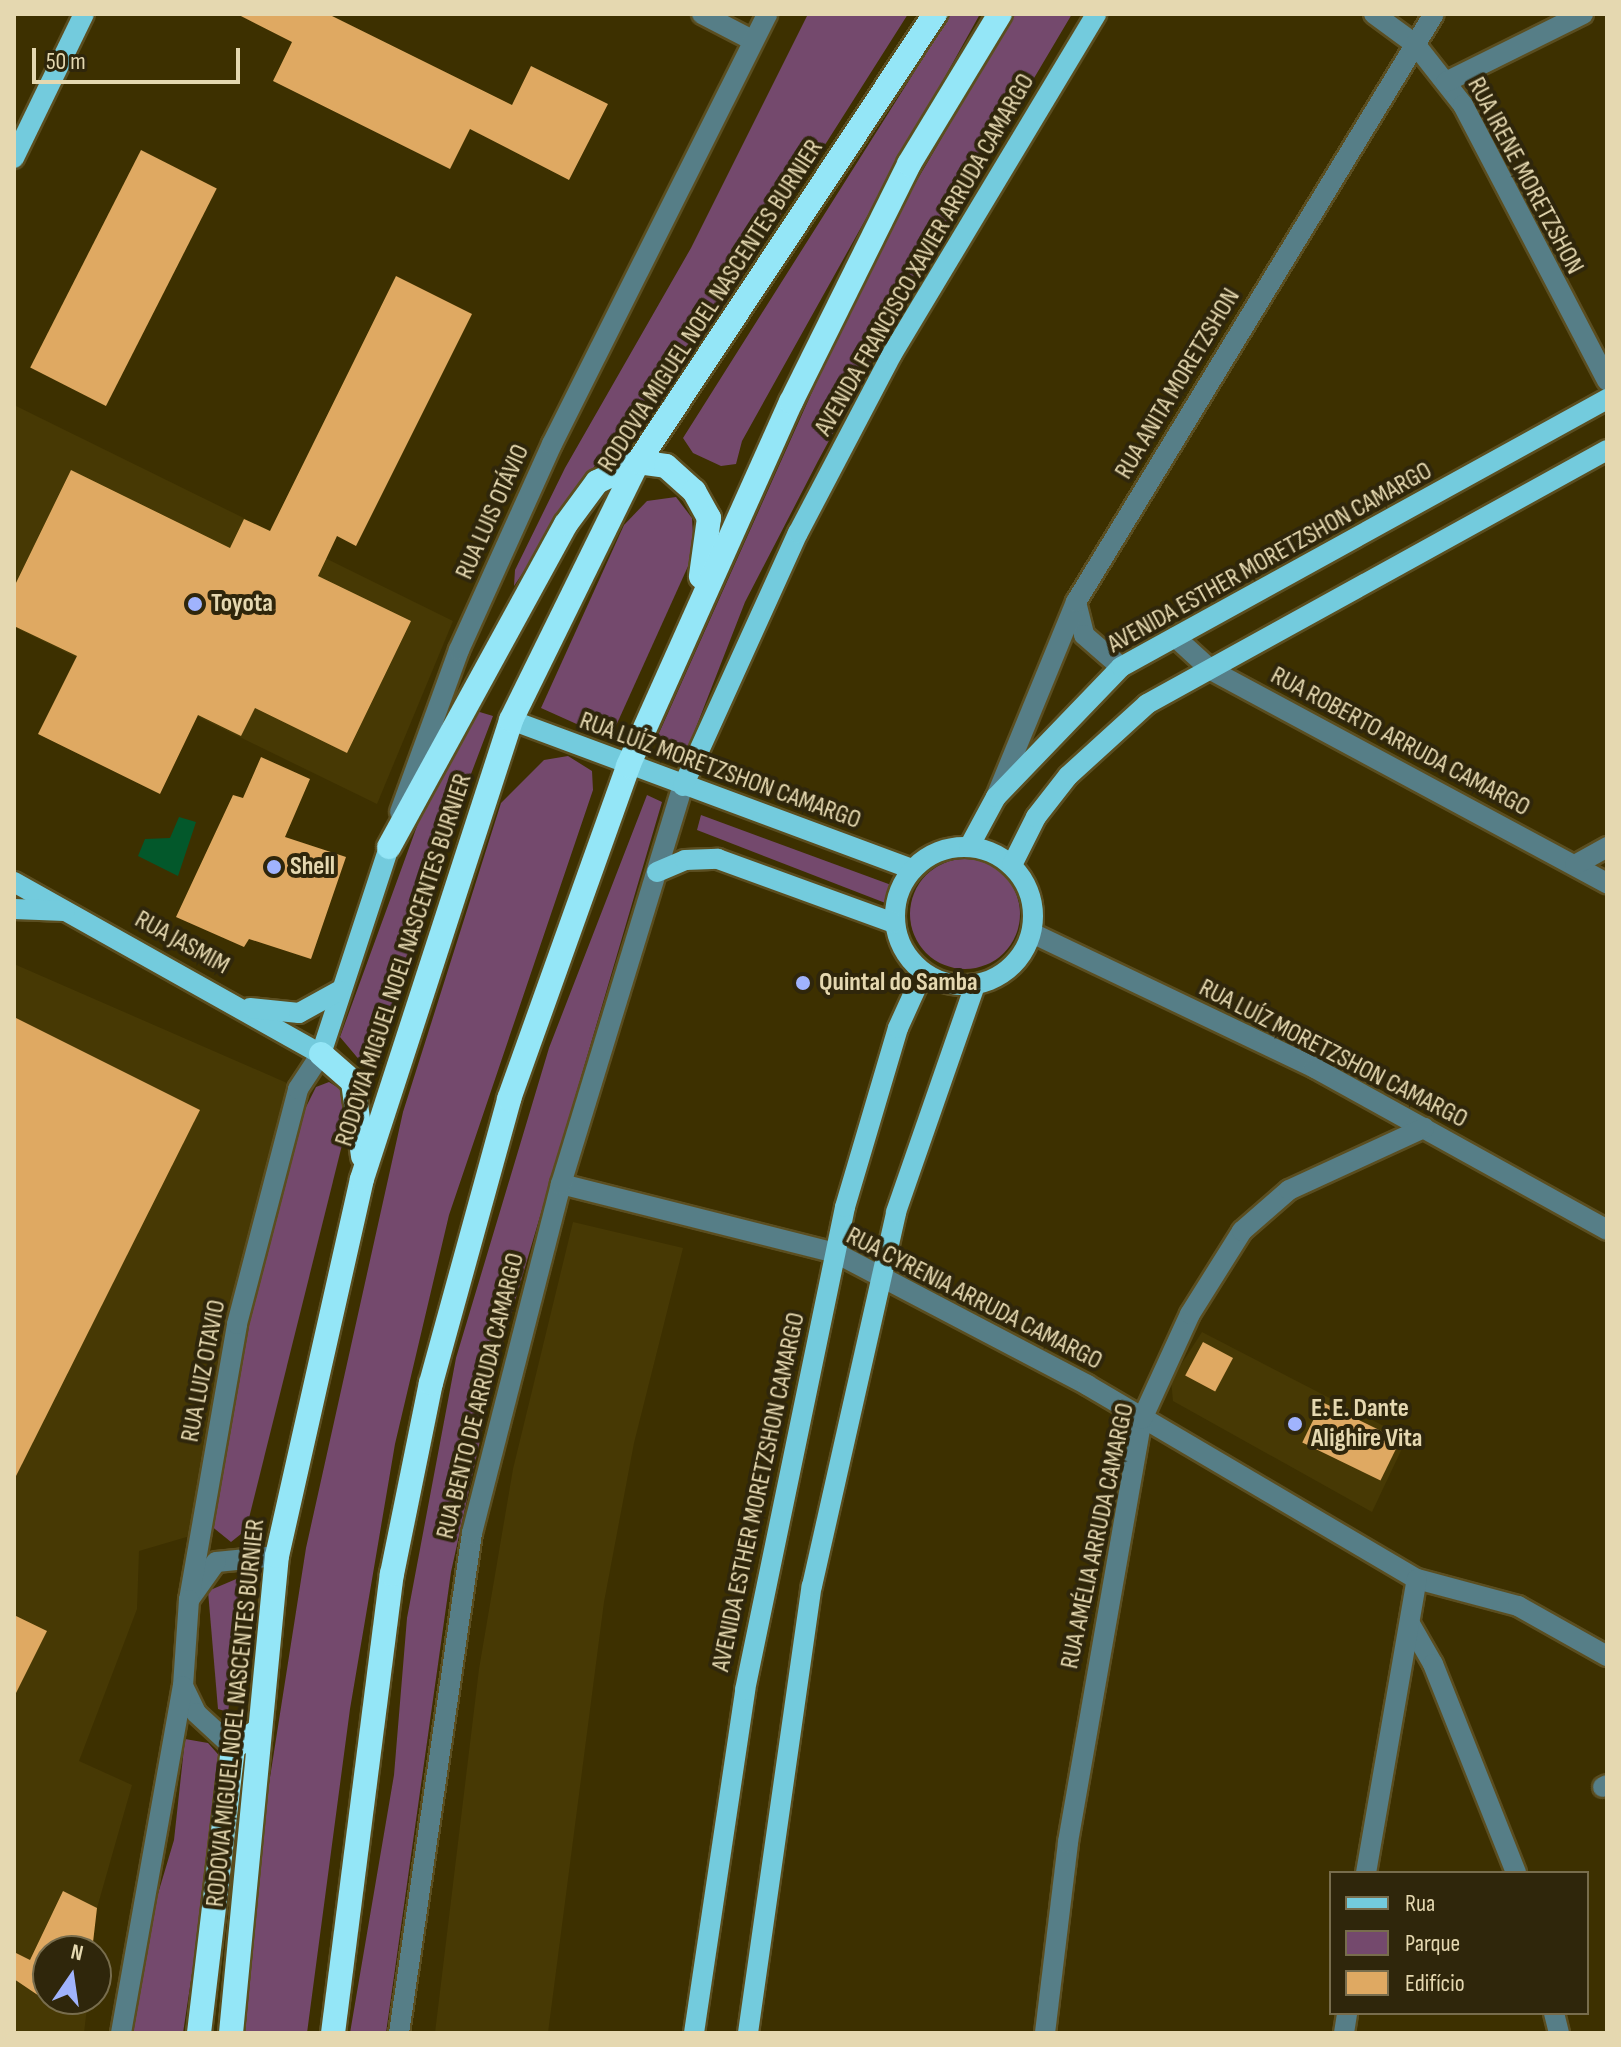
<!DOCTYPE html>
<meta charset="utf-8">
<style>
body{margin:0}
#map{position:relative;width:1621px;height:2047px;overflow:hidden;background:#3d3000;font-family:"Sofia Sans Condensed",sans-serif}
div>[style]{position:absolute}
.built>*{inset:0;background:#473904}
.green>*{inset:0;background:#74496d}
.round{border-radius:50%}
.water>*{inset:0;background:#03582b}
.building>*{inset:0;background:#dfa962;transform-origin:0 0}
.roads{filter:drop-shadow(2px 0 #5b4e20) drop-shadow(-2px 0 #5b4e20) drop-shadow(0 2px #5b4e20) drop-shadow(0 -2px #5b4e20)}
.minor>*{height:20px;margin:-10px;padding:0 10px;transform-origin:10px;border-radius:10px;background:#567e87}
.major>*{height:20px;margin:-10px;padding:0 10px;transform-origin:10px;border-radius:10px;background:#73cbdd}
.major>.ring{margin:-10px;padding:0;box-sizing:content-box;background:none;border:20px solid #73cbdd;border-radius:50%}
.highway>*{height:24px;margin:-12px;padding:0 12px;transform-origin:12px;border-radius:12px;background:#94e6f7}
.dots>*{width:22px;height:22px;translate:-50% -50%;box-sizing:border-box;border:4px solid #2f260b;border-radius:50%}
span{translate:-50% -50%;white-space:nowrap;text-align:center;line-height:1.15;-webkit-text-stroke:8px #2f260b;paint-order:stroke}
.street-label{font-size:26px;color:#e5d8b0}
.poi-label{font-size:26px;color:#e5d8b0;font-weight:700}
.left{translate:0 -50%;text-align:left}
.frame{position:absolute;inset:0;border:16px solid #e5d8b0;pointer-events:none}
.legend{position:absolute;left:1329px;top:1871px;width:260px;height:144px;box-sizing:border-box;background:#2f260b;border:2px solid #786d4d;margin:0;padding:10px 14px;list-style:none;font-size:24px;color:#e5d8b0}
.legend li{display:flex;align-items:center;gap:16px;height:40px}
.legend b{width:40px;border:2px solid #786d4d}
.north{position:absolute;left:32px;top:1935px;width:80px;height:80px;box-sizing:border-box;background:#2f260b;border:2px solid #786d4d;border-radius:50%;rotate:13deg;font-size:22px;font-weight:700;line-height:32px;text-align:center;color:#e5d8b0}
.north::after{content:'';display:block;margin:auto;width:28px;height:36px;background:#a0b3fd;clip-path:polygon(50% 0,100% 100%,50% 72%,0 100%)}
.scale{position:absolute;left:32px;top:48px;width:208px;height:36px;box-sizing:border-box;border:4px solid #e5d8b0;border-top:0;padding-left:10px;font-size:24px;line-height:28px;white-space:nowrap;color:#e5d8b0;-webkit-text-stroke:6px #2f260b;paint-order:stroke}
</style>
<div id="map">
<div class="built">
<div style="clip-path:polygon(14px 405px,453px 621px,377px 804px,14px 627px)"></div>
<div style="clip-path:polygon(14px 964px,287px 1083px,233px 1296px,190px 1536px,139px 1551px,137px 1609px,79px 1761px,132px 1785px,97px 1908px,92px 1951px,48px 1951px,48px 1999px,88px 1999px,84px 2033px,14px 2033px)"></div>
<div style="clip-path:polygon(573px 1222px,683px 1248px,634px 1443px,604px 1602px,548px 2033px,435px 2033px,479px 1669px,513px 1469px)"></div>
<div style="clip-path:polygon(1202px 1332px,1407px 1438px,1372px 1512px,1173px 1401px,1171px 1380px)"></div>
</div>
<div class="green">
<div style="clip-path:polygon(808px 14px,908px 14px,743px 274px,600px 458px,514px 586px,515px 570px,565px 468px,691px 248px)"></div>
<div style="clip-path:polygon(951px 14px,980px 14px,742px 441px,736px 464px,721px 466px,693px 453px,683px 438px)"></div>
<div style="clip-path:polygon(1014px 14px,1072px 14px,927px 259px,818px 461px,745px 602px,686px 753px,655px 742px,874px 254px)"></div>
<div style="clip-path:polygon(676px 497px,692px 518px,694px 553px,610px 739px,541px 708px,624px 525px,647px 501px)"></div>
<div style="clip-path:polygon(473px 710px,493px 716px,424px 898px,372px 1075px,340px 1037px,424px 807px)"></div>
<div style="clip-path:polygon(568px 756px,592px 771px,593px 790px,449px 1215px,395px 1444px,350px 1709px,307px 2033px,245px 2033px,266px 1803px,306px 1548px,403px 1112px,501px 803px,544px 760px)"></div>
<div style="clip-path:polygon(647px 795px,662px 802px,498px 1359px,451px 1572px,386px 2033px,350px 2033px,394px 1775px,407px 1618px,456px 1358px,549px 1048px)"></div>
<div style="clip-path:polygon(701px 815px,894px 886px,888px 904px,697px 830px)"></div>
<div class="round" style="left:910px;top:859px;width:110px;height:110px"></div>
<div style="clip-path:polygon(329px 1082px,345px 1092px,348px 1121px,246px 1530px,231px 1542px,210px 1525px,245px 1331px,295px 1129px,316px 1087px)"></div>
<div style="clip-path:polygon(241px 1577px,242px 1609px,228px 1712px,218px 1709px,208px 1591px)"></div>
<div style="clip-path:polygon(185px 1739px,208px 1743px,224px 1761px,183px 2033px,132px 2033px,146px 1934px,174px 1840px)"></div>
</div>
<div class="water">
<div style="clip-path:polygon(179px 817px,196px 822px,178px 876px,138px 856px,145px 839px,170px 838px)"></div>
</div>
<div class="building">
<div style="clip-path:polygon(237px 14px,328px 14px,512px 105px,531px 66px,608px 104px,569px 180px,470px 129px,450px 169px,273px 81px,292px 42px)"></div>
<div style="left:141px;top:150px;width:85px;height:244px;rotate:27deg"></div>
<div style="clip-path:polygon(396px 276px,472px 314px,356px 546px,337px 536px,318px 576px,411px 621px,347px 753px,255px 708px,241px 736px,198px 715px,160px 794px,38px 734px,77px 656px,14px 626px,14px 587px,71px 470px,230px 548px,244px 519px,270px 531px)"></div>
<div style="clip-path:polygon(261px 757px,310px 779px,285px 837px,346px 857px,311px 959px,249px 939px,244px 947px,176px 917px,233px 795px,243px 798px)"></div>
<div style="clip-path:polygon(14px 1017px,200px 1110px,14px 1480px)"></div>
<div style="left:1203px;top:1342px;width:34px;height:38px;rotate:28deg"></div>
<div style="left:1322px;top:1402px;width:87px;height:45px;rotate:26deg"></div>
<div style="clip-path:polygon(14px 1615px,47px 1631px,14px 1697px)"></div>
<div style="clip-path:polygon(63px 1891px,97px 1908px,92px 1951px,48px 1951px,48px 2002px,14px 1979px,14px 1952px,30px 1960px)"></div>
</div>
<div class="roads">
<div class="minor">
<div style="left:702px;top:14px;width:56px;rotate:27.5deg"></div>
<div style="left:1374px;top:14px;width:51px;rotate:36.2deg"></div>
<div style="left:1415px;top:44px;width:78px;rotate:51.8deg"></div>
<div style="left:1463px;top:105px;width:311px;rotate:62.4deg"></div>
<div style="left:1446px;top:82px;width:153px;rotate:-26.4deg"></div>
<div style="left:1076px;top:602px;width:34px;rotate:76deg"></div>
<div style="left:1084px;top:635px;width:49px;rotate:40.9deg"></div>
<div style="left:1175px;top:637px;width:49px;rotate:42.5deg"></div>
<div style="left:1211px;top:670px;width:450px;rotate:28.3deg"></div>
<div style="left:996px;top:797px;width:211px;rotate:-67.7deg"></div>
<div style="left:1076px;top:602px;width:688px;rotate:-58.67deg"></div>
<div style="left:400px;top:812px;width:172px;rotate:-70deg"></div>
<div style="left:459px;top:650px;width:226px;rotate:-65.7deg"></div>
<div style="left:552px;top:444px;width:481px;rotate:-63.4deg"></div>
<div style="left:1575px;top:865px;width:37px;rotate:-29deg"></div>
<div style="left:1032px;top:933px;width:314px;rotate:25.5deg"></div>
<div style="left:1315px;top:1068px;width:334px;rotate:29deg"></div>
<div style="left:561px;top:1184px;width:284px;rotate:14.1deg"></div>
<div style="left:836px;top:1253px;width:284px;rotate:27.7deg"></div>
<div style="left:1087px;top:1385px;width:383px;rotate:30.5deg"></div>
<div style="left:1417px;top:1579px;width:105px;rotate:15deg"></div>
<div style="left:1518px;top:1606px;width:102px;rotate:29.3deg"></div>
<div style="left:277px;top:1556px;width:61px;rotate:174.4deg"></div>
<div style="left:216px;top:1562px;width:47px;rotate:125.4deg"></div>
<div style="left:189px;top:1600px;width:280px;rotate:-80.1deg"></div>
<div style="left:237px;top:1324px;width:243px;rotate:-75.4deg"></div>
<div style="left:298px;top:1089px;width:42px;rotate:-56.7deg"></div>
<div style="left:189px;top:1600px;width:86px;rotate:94deg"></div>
<div style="left:183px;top:1686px;width:30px;rotate:64deg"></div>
<div style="left:196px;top:1713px;width:50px;rotate:42.6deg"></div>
<div style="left:1410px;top:1624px;width:46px;rotate:60.1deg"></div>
<div style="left:1433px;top:1664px;width:225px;rotate:68.3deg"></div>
<div style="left:1603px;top:1787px;width:4px;rotate:-27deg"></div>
<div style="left:1366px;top:1873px;width:298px;rotate:-80.2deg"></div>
<div style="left:1554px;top:2013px;width:21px;rotate:76deg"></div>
<div style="left:121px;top:2033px;width:352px;rotate:-79.9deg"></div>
<div style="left:399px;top:2033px;width:505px;rotate:-81.69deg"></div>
<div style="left:472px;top:1533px;width:360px;rotate:-75.7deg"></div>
<div style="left:561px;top:1184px;width:416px;rotate:-73deg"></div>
<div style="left:1045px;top:2033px;width:192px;rotate:-83.1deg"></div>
<div style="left:1068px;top:1842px;width:429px;rotate:-80.1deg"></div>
<div style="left:1142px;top:1419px;width:115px;rotate:-65.4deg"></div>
<div style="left:1190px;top:1314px;width:98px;rotate:-57.9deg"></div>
<div style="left:1242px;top:1231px;width:62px;rotate:-41.1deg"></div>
<div style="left:1289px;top:1190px;width:149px;rotate:-24.7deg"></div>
<div style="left:1344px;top:2033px;width:20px;rotate:-81deg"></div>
</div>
<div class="major">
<div style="left:14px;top:158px;width:160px;rotate:-64.1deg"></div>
<div style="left:511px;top:720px;width:428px;rotate:20.4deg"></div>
<div style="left:683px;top:786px;width:278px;rotate:-65.6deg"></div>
<div style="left:798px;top:533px;width:202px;rotate:-62.3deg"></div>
<div style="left:892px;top:354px;width:397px;rotate:-59deg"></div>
<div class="ring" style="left:895px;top:847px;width:118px;height:118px"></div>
<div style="left:969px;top:847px;width:57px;rotate:-61.6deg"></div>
<div style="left:996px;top:797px;width:180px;rotate:-46.1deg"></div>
<div style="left:1121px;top:667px;width:555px;rotate:-28.87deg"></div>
<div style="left:1012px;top:865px;width:54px;rotate:-63.4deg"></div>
<div style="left:1036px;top:817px;width:52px;rotate:-52deg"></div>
<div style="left:1068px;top:776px;width:107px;rotate:-42.3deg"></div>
<div style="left:1147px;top:704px;width:525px;rotate:-28.91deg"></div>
<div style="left:657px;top:872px;width:30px;rotate:-23deg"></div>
<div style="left:685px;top:860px;width:33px;rotate:-2deg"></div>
<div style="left:718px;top:859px;width:187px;rotate:20deg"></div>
<div style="left:14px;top:882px;width:352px;rotate:29.3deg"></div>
<div style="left:321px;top:1054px;width:218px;rotate:-71.8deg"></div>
<div style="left:14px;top:909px;width:51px;rotate:2.2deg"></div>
<div style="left:250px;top:1008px;width:49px;rotate:5.8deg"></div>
<div style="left:299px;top:1013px;width:46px;rotate:-28.8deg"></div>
<div style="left:694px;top:2033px;width:347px;rotate:-81.5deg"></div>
<div style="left:745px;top:1690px;width:493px;rotate:-78.3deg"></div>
<div style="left:845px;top:1207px;width:187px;rotate:-73.5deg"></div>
<div style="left:898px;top:1028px;width:60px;rotate:-65.6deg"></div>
<div style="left:748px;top:2033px;width:452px;rotate:-81.9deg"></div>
<div style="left:812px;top:1586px;width:383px;rotate:-77.3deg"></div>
<div style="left:896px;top:1212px;width:240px;rotate:-70.8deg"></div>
</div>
<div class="highway">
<div style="left:389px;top:847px;width:368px;rotate:-61.3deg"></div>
<div style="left:566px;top:524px;width:52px;rotate:-53.6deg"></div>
<div style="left:597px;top:482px;width:46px;rotate:-26deg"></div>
<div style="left:638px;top:462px;width:28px;rotate:8deg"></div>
<div style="left:666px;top:466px;width:38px;rotate:42deg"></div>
<div style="left:694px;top:491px;width:31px;rotate:61deg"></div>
<div style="left:709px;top:518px;width:59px;rotate:97.9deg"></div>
<div style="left:321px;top:1054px;width:43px;rotate:41.2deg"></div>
<div style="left:353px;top:1082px;width:75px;rotate:82.3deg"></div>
<div style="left:199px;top:2033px;width:288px;rotate:-83.2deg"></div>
<div style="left:233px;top:1747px;width:28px;rotate:-32deg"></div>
<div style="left:231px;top:2033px;width:479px;rotate:-84.5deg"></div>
<div style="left:277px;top:1556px;width:386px;rotate:-77.3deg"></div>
<div style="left:362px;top:1179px;width:483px;rotate:-72deg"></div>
<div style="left:511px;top:720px;width:288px;rotate:-63.8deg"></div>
<div style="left:638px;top:462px;width:538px;rotate:-56.46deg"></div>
<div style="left:333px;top:2033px;width:463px;rotate:-82.7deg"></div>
<div style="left:392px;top:1574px;width:195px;rotate:-78.5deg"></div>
<div style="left:431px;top:1383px;width:295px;rotate:-74.6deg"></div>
<div style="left:509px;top:1099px;width:354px;rotate:-70.3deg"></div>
<div style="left:628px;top:766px;width:399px;rotate:-65.9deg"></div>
<div style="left:791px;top:402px;width:266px;rotate:-63.6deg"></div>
<div style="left:909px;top:164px;width:175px;rotate:-58.8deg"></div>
</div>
</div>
<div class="dots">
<div style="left:195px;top:604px;background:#a0b3fd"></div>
<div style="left:274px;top:867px;background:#a0b3fd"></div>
<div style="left:803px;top:983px;background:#a0b3fd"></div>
<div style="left:1295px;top:1424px;background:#a0b3fd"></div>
</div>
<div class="street-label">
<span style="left:1525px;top:176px;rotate:62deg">RUA IRENE MORETZSHON</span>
<span style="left:925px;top:255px;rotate:-60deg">AVENIDA FRANCISCO XAVIER ARRUDA CAMARGO</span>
<span style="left:711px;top:306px;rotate:-57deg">RODOVIA MIGUEL NOEL NASCENTES BURNIER</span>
<span style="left:1178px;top:384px;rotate:-59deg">RUA ANITA MORETZSHON</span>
<span style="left:493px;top:512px;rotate:-66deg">RUA LUIS OTÁVIO</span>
<span style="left:1270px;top:558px;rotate:-29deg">AVENIDA ESTHER MORETZSHON CAMARGO</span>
<span style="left:1400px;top:742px;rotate:28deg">RUA ROBERTO ARRUDA CAMARGO</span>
<span style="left:720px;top:771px;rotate:20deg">RUA LUÍZ MORETZSHON CAMARGO</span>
<span style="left:182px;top:943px;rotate:29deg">RUA JASMIM</span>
<span style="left:404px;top:960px;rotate:-72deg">RODOVIA MIGUEL NOEL NASCENTES BURNIER</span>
<span style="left:1333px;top:1054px;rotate:27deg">RUA LUÍZ MORETZSHON CAMARGO</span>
<span style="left:974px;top:1299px;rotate:27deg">RUA CYRENIA ARRUDA CAMARGO</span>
<span style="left:204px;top:1371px;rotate:-79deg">RUA LUIZ OTAVIO</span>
<span style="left:481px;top:1396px;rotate:-76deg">RUA BENTO DE ARRUDA CAMARGO</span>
<span style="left:759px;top:1492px;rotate:-78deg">AVENIDA ESTHER MORETZSHON CAMARGO</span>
<span style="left:1098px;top:1536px;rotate:-78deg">RUA AMÉLIA ARRUDA CAMARGO</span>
<span style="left:236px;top:1713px;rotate:-84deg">RODOVIA MIGUEL NOEL NASCENTES BURNIER</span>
</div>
<div class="poi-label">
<span class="left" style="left:211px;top:604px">Toyota</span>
<span class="left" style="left:290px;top:867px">Shell</span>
<span class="left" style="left:819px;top:983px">Quintal do Samba</span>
<span class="left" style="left:1311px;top:1424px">E. E. Dante<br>Alighire Vita</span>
</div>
<div class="frame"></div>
<ul class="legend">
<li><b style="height:10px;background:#73cbdd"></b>Rua</li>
<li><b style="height:22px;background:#74496d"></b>Parque</li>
<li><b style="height:22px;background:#dfa962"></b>Edifício</li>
</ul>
<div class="north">N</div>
<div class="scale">50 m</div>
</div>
